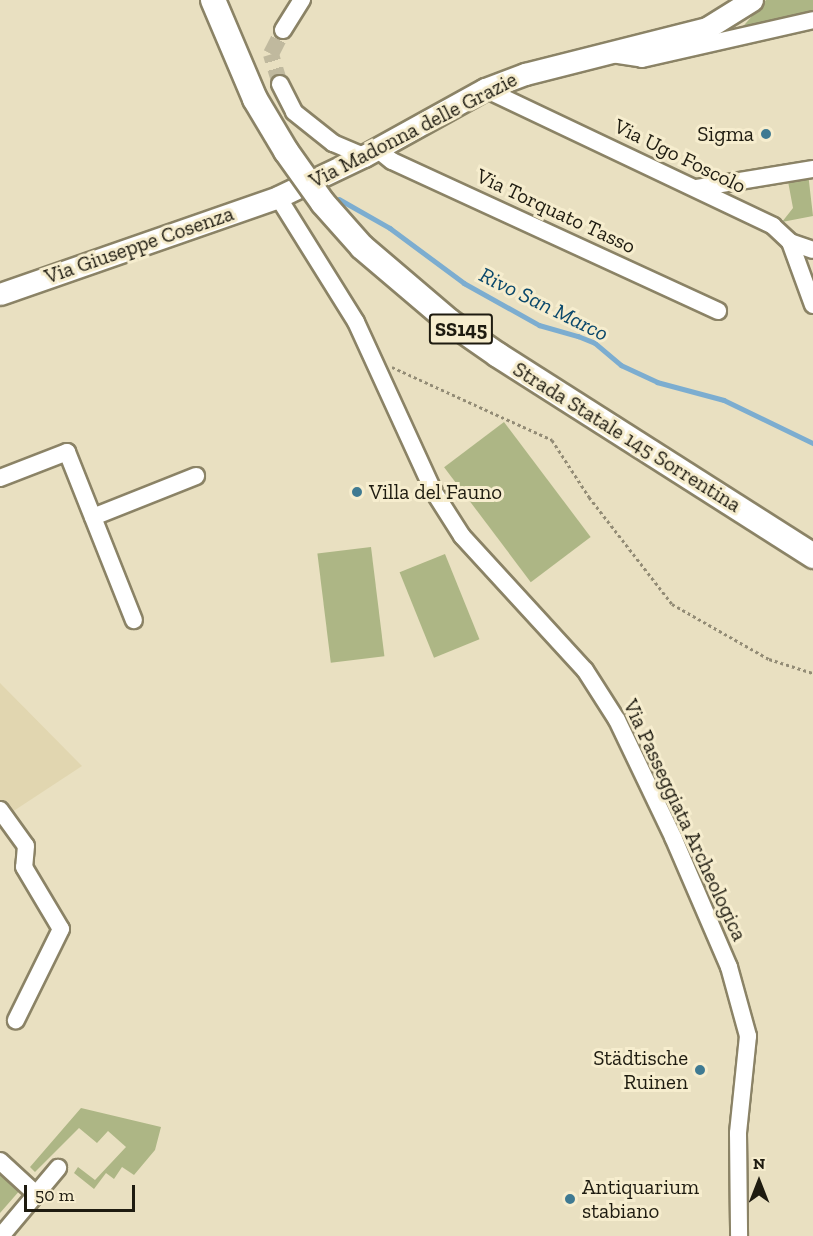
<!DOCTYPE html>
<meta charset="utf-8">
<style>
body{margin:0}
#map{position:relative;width:813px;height:1236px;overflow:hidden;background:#e9e0c1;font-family:"Zilla Slab",serif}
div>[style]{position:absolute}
.built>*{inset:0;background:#e1d6b0}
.green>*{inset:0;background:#adb685;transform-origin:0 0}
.stream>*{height:4.5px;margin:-2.25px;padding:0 2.25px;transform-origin:2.25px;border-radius:2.25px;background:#7cadd0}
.minor-tunnel>*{height:16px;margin-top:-8px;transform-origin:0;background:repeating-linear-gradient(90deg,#c0b99e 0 16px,transparent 0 24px)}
.path>*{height:3px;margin-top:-1.5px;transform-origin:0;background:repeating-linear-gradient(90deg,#938c76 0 3px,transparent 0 6px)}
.roads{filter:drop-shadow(2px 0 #8b8366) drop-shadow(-2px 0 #8b8366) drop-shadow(0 2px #8b8366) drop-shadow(0 -2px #8b8366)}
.minor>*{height:16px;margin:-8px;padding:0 8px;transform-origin:8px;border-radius:8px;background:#fff}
.major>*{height:21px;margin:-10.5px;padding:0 10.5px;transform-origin:10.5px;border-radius:10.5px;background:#fff}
.bridges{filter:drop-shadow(2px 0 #8b8366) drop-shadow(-2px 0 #8b8366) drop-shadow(0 2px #8b8366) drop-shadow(0 -2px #8b8366)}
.highway-bridge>*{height:24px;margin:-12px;padding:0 12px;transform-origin:12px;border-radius:12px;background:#fff}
.dots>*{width:16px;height:16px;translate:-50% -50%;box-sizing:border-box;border:3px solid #f6edce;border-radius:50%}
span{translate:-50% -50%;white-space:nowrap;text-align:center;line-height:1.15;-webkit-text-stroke:6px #f6edce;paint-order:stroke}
.shield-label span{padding:2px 4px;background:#f6edce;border:2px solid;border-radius:4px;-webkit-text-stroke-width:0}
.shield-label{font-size:20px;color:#1e1b10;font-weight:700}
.street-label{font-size:21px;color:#1e1b10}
.poi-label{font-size:21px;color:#1e1b10}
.right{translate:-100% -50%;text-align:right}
.left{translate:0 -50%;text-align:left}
.water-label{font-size:22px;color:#0a486b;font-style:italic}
.north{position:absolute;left:729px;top:1152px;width:60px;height:60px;-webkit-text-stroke:4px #f6edce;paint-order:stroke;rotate:0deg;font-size:16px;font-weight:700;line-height:24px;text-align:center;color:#1e1b10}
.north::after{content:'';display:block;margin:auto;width:21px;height:27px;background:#1e1b10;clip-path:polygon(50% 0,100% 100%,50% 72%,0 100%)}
.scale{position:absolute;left:24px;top:1185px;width:111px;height:27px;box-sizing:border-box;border:3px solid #1e1b10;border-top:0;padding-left:8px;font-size:18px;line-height:21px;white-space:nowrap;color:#1e1b10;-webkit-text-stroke:4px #f6edce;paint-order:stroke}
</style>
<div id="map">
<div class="built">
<div style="clip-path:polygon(0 683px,82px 766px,9px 814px,0 801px)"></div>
</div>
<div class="green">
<div style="clip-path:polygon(766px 0,813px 0,813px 12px,739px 31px)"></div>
<div style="clip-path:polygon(808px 173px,813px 216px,782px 222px,793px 208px,787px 176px)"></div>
<div style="left:504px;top:422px;width:144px;height:75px;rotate:53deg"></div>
<div style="left:371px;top:547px;width:110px;height:54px;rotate:83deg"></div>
<div style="left:445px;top:554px;width:92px;height:49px;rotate:68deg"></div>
<div style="clip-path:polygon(81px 1108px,161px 1127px,155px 1150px,134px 1175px,122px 1167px,114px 1179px,106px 1173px,94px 1189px,74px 1173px,78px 1167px,95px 1180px,126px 1147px,108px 1131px,97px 1143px,79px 1128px,35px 1172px,30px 1167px)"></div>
<div style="clip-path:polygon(0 1170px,21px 1189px,0 1213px)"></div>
</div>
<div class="stream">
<div style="left:339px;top:199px;width:59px;rotate:29.6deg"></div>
<div style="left:390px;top:228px;width:92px;rotate:36.6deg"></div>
<div style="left:464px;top:283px;width:86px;rotate:29.2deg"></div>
<div style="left:539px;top:325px;width:41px;rotate:15.8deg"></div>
<div style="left:578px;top:336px;width:18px;rotate:22deg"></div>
<div style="left:595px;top:343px;width:34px;rotate:40deg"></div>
<div style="left:621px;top:365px;width:40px;rotate:25deg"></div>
<div style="left:657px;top:382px;width:69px;rotate:15deg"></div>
<div style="left:724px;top:400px;width:99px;rotate:25.8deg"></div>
</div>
<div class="minor-tunnel">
<div style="left:280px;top:84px;width:31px;rotate:-107deg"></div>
<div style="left:271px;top:54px;width:27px;rotate:-63deg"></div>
</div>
<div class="path">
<div style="left:392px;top:367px;width:176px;rotate:24.5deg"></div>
<div style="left:552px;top:440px;width:68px;rotate:57deg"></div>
<div style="left:589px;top:497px;width:135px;rotate:52.2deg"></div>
<div style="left:672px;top:604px;width:112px;rotate:29.6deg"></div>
<div style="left:769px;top:659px;width:46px;rotate:17.7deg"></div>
</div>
<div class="roads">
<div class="minor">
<div style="left:283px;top:30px;width:36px;rotate:-58deg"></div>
<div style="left:612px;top:54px;width:30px;rotate:9deg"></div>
<div style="left:642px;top:59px;width:175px;rotate:-12.8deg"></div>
<div style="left:280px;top:84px;width:31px;rotate:63deg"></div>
<div style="left:294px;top:112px;width:50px;rotate:38.5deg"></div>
<div style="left:333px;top:143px;width:34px;rotate:23deg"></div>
<div style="left:485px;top:89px;width:319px;rotate:25.4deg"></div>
<div style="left:773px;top:226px;width:23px;rotate:43deg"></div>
<div style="left:790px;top:242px;width:67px;rotate:69.9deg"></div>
<div style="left:377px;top:149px;width:19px;rotate:39deg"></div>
<div style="left:392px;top:161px;width:359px;rotate:24.7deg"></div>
<div style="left:697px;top:188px;width:118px;rotate:-9.3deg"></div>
<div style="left:278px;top:197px;width:147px;rotate:58deg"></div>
<div style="left:356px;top:322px;width:187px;rotate:65.4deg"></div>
<div style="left:434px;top:492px;width:52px;rotate:57.5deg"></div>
<div style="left:462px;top:536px;width:182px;rotate:47.5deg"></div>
<div style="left:585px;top:670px;width:59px;rotate:57.4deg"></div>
<div style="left:617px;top:720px;width:130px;rotate:64.4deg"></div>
<div style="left:673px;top:837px;width:142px;rotate:66.7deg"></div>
<div style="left:729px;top:967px;width:72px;rotate:74.6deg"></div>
<div style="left:748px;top:1036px;width:98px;rotate:95.9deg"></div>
<div style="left:738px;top:1133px;width:103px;rotate:89.4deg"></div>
<div style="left:790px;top:242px;width:24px;rotate:19deg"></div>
<div style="left:0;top:478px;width:72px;rotate:-21.2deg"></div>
<div style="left:67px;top:452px;width:181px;rotate:68.3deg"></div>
<div style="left:93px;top:517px;width:111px;rotate:-21.7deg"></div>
<div style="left:0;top:810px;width:44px;rotate:54.2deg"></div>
<div style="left:26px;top:846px;width:21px;rotate:95deg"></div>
<div style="left:24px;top:867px;width:72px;rotate:59.2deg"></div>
<div style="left:61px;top:929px;width:102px;rotate:116.3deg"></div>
<div style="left:0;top:1161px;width:49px;rotate:42.5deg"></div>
<div style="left:1px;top:1236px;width:89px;rotate:-50deg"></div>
</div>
<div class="major">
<div style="left:0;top:294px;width:294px;rotate:-19.2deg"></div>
<div style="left:278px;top:197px;width:95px;rotate:-25.5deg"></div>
<div style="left:364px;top:156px;width:138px;rotate:-29deg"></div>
<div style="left:485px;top:89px;width:43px;rotate:-20.6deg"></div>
<div style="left:525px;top:74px;width:188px;rotate:-14.2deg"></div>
<div style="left:707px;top:28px;width:53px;rotate:-31.9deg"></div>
</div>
</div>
<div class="bridges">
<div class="highway-bridge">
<div style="left:213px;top:0;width:108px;rotate:67deg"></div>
<div style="left:255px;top:99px;width:61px;rotate:59.2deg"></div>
<div style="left:286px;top:151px;width:64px;rotate:54.6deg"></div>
<div style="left:323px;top:203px;width:59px;rotate:48.4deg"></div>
<div style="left:362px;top:247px;width:114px;rotate:40.4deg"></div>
<div style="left:449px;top:321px;width:60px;rotate:34.8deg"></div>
<div style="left:498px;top:355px;width:374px;rotate:32.5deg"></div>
</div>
</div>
<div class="dots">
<div style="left:766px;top:134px;background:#3f7a92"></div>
<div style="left:357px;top:492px;background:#3f7a92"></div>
<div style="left:700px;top:1070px;background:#3f7a92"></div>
<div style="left:570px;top:1199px;background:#3f7a92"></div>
</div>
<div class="shield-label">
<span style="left:461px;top:329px">SS145</span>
</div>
<div class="street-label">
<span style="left:413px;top:130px;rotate:-27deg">Via Madonna delle Grazie</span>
<span style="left:680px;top:156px;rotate:26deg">Via Ugo Foscolo</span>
<span style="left:556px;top:211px;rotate:25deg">Via Torquato Tasso</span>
<span style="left:139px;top:245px;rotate:-19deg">Via Giuseppe Cosenza</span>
<span style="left:627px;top:437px;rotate:32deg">Strada Statale 145 Sorrentina</span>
<span style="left:685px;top:820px;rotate:65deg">Via Passeggiata Archeologica</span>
</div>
<div class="poi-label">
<span class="right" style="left:754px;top:134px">Sigma</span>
<span class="left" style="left:369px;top:492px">Villa del Fauno</span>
<span class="right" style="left:688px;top:1070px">Städtische<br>Ruinen</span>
<span class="left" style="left:582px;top:1199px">Antiquarium<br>stabiano</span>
</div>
<div class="water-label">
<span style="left:544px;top:304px;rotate:26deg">Rivo San Marco</span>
</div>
<div class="north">N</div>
<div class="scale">50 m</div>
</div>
